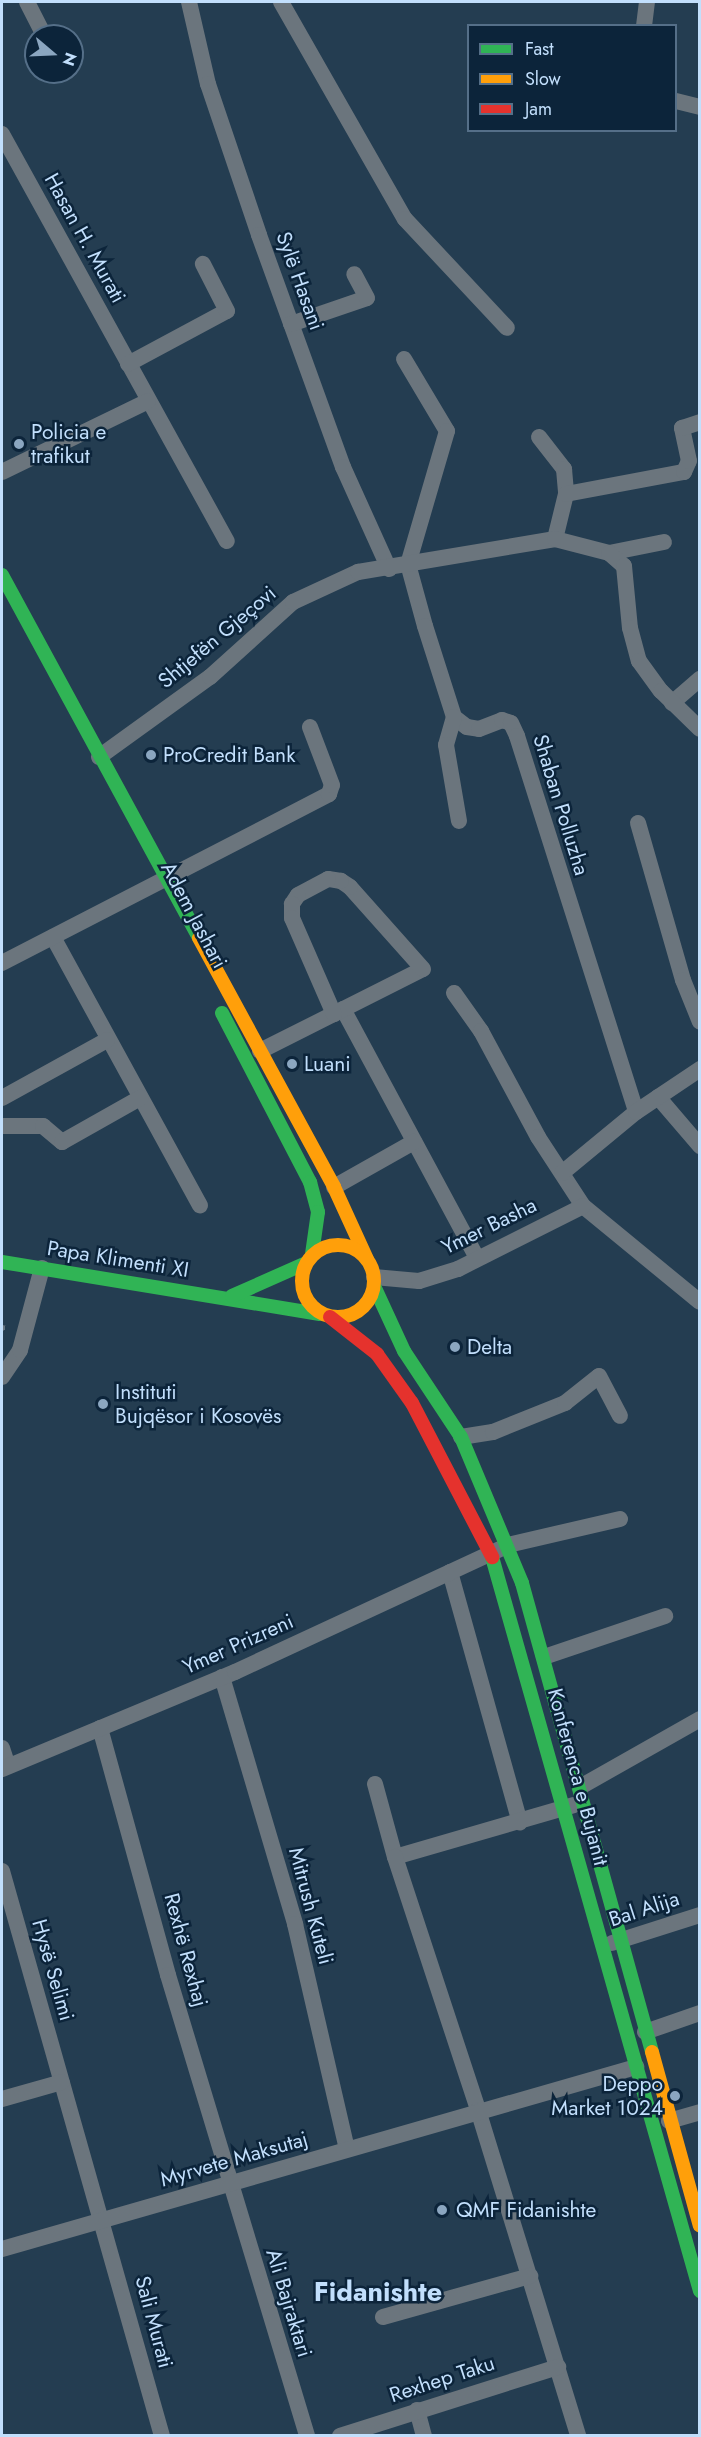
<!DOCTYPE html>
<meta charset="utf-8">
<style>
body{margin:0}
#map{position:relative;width:701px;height:2437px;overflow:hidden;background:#243d51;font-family:Jost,sans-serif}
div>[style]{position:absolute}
.street>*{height:16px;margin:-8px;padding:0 8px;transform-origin:8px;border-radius:8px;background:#6b757d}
.fast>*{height:14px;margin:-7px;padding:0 7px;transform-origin:7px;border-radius:7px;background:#30b455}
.slow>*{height:14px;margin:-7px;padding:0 7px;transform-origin:7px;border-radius:7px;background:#ff9f0a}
.slow>.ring{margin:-7px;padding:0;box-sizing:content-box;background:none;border:14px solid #ff9f0a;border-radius:50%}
.jam>*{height:14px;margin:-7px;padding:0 7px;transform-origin:7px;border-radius:7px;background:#e5322d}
.rail>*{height:4.5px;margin-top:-2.25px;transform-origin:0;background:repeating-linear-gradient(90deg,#657481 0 3px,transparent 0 9px)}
.dots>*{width:16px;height:16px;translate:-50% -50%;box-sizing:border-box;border:3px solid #0c243a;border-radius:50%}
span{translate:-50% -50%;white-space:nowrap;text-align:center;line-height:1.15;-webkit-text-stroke:5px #0c243a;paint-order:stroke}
.street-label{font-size:21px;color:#c2dffc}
.poi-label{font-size:21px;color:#c2dffc}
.left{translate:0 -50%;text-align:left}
.right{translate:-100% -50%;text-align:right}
.district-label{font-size:27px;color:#c2dffc;font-weight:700}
.frame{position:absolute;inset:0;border:3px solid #c2dffc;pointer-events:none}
.legend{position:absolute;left:467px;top:24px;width:210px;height:108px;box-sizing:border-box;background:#0c243a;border:2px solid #556f88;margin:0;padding:8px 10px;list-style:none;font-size:18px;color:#c2dffc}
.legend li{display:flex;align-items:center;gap:12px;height:30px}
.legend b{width:30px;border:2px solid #556f88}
.north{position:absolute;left:24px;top:24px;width:60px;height:60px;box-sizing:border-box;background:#0c243a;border:2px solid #556f88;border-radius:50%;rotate:109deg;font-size:16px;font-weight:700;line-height:24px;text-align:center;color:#c2dffc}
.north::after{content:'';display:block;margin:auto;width:21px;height:27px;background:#8ba6c0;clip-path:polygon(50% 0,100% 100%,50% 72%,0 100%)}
</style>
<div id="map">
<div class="street">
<div style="left:27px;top:2px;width:38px;rotate:63deg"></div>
<div style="left:189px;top:2px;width:84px;rotate:77deg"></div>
<div style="left:208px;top:84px;width:159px;rotate:71.3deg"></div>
<div style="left:259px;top:235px;width:247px;rotate:70.1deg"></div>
<div style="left:343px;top:467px;width:112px;rotate:65.7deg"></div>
<div style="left:281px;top:2px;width:250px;rotate:60.3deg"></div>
<div style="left:405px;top:219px;width:149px;rotate:46.9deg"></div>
<div style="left:644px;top:26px;width:24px;rotate:-83deg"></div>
<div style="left:676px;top:101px;width:25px;rotate:14deg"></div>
<div style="left:2px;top:134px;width:465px;rotate:61.1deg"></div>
<div style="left:291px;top:324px;width:80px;rotate:-18.9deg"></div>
<div style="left:367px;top:298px;width:27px;rotate:-118deg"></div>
<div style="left:404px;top:359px;width:84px;rotate:59.2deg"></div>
<div style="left:447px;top:431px;width:139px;rotate:106.3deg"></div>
<div style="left:408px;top:564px;width:64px;rotate:74.7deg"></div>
<div style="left:425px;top:626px;width:96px;rotate:72.3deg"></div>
<div style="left:454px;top:717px;width:16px;rotate:38deg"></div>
<div style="left:467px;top:727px;width:12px;rotate:9deg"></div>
<div style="left:479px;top:729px;width:25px;rotate:-21deg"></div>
<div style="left:502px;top:720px;width:9px;rotate:18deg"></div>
<div style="left:511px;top:723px;width:14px;rotate:65deg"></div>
<div style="left:517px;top:736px;width:394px;rotate:72.4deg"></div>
<div style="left:128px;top:364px;width:112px;rotate:-28.2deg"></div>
<div style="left:227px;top:311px;width:53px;rotate:-117.1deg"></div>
<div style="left:539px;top:437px;width:41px;rotate:52deg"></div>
<div style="left:564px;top:469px;width:25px;rotate:85deg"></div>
<div style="left:2px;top:472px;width:162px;rotate:-25.9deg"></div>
<div style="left:555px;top:539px;width:46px;rotate:-76.3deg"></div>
<div style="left:566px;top:494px;width:120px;rotate:-10.6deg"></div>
<div style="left:684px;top:472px;width:12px;rotate:-66deg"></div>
<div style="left:689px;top:461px;width:34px;rotate:-102deg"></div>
<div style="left:682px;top:428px;width:19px;rotate:-18deg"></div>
<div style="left:609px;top:553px;width:56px;rotate:-11.3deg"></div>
<div style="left:672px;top:703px;width:37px;rotate:-41deg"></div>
<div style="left:454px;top:717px;width:29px;rotate:106deg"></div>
<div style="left:446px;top:745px;width:77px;rotate:80.3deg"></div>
<div style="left:99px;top:757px;width:137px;rotate:-35.8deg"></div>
<div style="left:210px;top:677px;width:112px;rotate:-42.1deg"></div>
<div style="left:293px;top:602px;width:72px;rotate:-24.8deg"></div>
<div style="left:358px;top:572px;width:200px;rotate:-9.5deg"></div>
<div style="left:555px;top:539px;width:56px;rotate:14.5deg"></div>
<div style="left:609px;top:553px;width:20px;rotate:41deg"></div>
<div style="left:624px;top:566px;width:62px;rotate:84.5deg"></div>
<div style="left:630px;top:628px;width:34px;rotate:75deg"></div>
<div style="left:639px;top:661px;width:37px;rotate:54deg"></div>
<div style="left:661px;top:691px;width:54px;rotate:44.3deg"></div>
<div style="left:638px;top:823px;width:163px;rotate:74deg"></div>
<div style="left:683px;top:980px;width:45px;rotate:68deg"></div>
<div style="left:53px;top:937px;width:306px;rotate:61.3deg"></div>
<div style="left:2px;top:963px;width:368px;rotate:-27.3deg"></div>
<div style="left:329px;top:794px;width:9px;rotate:-72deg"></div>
<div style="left:332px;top:785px;width:62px;rotate:-110.8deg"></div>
<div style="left:454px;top:993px;width:47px;rotate:54.6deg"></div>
<div style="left:481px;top:1031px;width:120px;rotate:61.7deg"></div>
<div style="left:538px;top:1137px;width:82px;rotate:56.9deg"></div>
<div style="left:583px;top:1206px;width:151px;rotate:39.4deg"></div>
<div style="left:343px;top:1009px;width:283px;rotate:61.7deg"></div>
<div style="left:260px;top:1051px;width:182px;rotate:-26.7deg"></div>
<div style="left:423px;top:969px;width:110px;rotate:-131.7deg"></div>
<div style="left:350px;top:887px;width:11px;rotate:-146deg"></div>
<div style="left:341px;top:881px;width:13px;rotate:-171deg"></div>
<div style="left:328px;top:879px;width:34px;rotate:152deg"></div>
<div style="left:298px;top:895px;width:11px;rotate:124deg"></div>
<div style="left:292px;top:904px;width:14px;rotate:90deg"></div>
<div style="left:292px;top:918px;width:105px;rotate:66.4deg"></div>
<div style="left:658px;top:1097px;width:65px;rotate:49.4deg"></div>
<div style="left:2px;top:1098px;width:120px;rotate:-28.9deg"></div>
<div style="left:2px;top:1126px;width:41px"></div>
<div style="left:43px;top:1126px;width:25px;rotate:40deg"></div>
<div style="left:62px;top:1142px;width:90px;rotate:-29.4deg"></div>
<div style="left:562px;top:1173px;width:96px;rotate:-39.5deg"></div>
<div style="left:636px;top:1112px;width:77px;rotate:-33.9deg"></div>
<div style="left:334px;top:1187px;width:92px;rotate:-29.4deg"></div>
<div style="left:374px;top:1277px;width:45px;rotate:5.1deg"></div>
<div style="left:419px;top:1281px;width:41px;rotate:-17.1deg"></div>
<div style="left:458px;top:1269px;width:140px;rotate:-26.7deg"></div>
<div style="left:2px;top:1377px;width:32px;rotate:-56deg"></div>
<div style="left:20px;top:1350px;width:85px;rotate:-75deg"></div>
<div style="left:461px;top:1437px;width:32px;rotate:-9deg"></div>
<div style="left:493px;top:1432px;width:78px;rotate:-21.9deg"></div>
<div style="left:565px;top:1403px;width:43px;rotate:-38.5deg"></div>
<div style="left:599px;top:1376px;width:45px;rotate:62.3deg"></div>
<div style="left:450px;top:1572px;width:260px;rotate:74.4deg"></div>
<div style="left:544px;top:1657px;width:128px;rotate:-18.7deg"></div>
<div style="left:222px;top:1677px;width:258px;rotate:73.5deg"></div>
<div style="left:295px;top:1924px;width:231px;rotate:77deg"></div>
<div style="left:100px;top:1728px;width:256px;rotate:74.6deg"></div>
<div style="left:168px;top:1975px;width:481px;rotate:73.2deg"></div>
<div style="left:2px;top:1748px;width:19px;rotate:72deg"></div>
<div style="left:2px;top:1769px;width:252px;rotate:-22.6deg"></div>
<div style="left:235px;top:1672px;width:301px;rotate:-24.9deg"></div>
<div style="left:508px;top:1545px;width:115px;rotate:-13.1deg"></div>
<div style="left:375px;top:1784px;width:76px;rotate:74.7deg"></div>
<div style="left:580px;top:1787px;width:138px;rotate:-29.5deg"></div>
<div style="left:574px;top:1805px;width:186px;rotate:163.8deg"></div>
<div style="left:395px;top:1857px;width:266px;rotate:71.8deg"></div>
<div style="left:478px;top:2110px;width:341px;rotate:72.9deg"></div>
<div style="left:2px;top:1871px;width:587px;rotate:74.19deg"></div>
<div style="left:612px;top:1943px;width:92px;rotate:-17.7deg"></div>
<div style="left:645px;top:2032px;width:58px;rotate:-19.1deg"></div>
<div style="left:2px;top:2099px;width:62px;rotate:-15.8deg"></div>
<div style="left:669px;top:2121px;width:32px;rotate:-16deg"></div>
<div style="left:2px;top:2249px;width:660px;rotate:-16.02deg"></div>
<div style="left:383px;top:2317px;width:153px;rotate:-15.6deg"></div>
<div style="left:417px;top:2410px;width:27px;rotate:75deg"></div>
<div style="left:340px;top:2436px;width:229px;rotate:-17.6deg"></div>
</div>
<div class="fast">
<div style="left:2px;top:575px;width:413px;rotate:61.5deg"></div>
<div style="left:222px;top:1013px;width:191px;rotate:62.5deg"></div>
<div style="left:310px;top:1182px;width:31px;rotate:75deg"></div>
<div style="left:318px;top:1212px;width:42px;rotate:98.1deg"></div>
<div style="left:2px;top:1262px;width:322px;rotate:9.3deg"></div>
<div style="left:374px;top:1286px;width:72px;rotate:65.2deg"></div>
<div style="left:404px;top:1351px;width:103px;rotate:56.5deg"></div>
<div style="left:461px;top:1437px;width:158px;rotate:67.3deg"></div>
<div style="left:522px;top:1583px;width:487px;rotate:74.5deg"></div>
<div style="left:232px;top:1296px;width:81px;rotate:-24deg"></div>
<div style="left:492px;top:1557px;width:763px;rotate:74.18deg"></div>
</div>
<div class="slow">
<div style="left:199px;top:938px;width:283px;rotate:61.5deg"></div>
<div style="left:334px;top:1187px;width:79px;rotate:65.4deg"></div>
<div class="ring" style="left:302px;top:1245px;width:58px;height:58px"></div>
<div style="left:652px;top:2052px;width:180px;rotate:74.6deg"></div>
</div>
<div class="jam">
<div style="left:330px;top:1317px;width:60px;rotate:38.2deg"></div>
<div style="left:377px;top:1354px;width:60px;rotate:54.5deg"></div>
<div style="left:412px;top:1403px;width:174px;rotate:62.5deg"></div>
</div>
<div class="rail">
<div style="left:2px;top:1327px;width:4px;rotate:14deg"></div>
</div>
<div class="dots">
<div style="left:19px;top:444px;background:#8ba6c0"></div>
<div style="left:151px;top:755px;background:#8ba6c0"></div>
<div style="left:292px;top:1064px;background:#8ba6c0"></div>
<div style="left:455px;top:1347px;background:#8ba6c0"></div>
<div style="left:103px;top:1404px;background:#8ba6c0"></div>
<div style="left:675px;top:2096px;background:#8ba6c0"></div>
<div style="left:442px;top:2210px;background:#8ba6c0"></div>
</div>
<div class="street-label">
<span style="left:85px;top:238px;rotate:61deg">Hasan H. Murati</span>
<span style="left:300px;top:281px;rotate:70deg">Sylë Hasani</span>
<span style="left:217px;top:637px;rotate:-40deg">Shtjefën Gjeçovi</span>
<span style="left:561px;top:805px;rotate:73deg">Shaban Polluzha</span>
<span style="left:194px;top:915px;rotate:62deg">Adem Jashari</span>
<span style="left:489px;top:1226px;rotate:-26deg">Ymer Basha</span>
<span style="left:118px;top:1259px;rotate:9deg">Papa Klimenti XI</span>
<span style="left:238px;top:1644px;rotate:-24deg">Ymer Prizreni</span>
<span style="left:578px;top:1777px;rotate:75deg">Konferenca e Bujanit</span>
<span style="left:311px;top:1906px;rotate:75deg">Mitrush Kuteli</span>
<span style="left:644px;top:1909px;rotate:-18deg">Bal Alija</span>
<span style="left:186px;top:1950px;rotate:75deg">Rexhë Rexhaj</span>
<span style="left:53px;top:1970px;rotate:74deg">Hysë Selimi</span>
<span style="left:234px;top:2159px;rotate:-16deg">Myrvete Maksutaj</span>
<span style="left:289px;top:2303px;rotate:73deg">Ali Bajraktari</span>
<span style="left:154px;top:2322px;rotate:75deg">Sali Murati</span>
<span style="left:442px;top:2379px;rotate:-18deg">Rexhep Taku</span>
</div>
<div class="poi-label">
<span class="left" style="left:31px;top:444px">Policia e<br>trafikut</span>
<span class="left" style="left:163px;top:755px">ProCredit Bank</span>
<span class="left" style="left:304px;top:1064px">Luani</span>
<span class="left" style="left:467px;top:1347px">Delta</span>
<span class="left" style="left:115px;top:1404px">Instituti<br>Bujqësor i Kosovës</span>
<span class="right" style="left:663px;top:2096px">Deppo<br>Market 1024</span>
<span class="left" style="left:456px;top:2210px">QMF Fidanishte</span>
</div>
<div class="district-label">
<span style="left:378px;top:2292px">Fidanishte</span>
</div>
<div class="frame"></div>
<ul class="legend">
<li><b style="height:8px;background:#30b455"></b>Fast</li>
<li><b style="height:8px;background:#ff9f0a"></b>Slow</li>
<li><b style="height:8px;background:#e5322d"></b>Jam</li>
</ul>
<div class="north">N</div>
</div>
